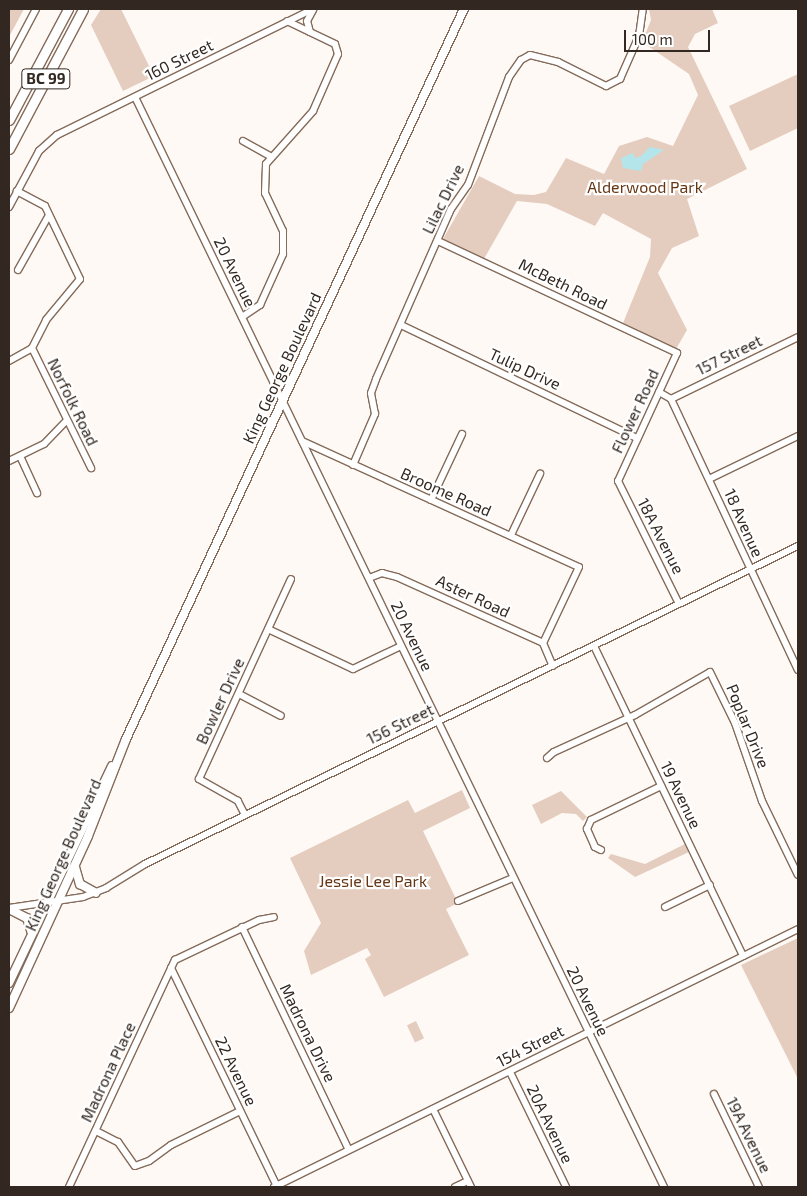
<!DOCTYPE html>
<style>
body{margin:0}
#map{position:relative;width:807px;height:1196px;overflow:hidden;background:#fff9f5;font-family:"Exo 2",sans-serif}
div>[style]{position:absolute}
.green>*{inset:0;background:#e4cdbf;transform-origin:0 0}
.water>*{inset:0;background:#b4e5eb}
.roads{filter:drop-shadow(1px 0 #846b5a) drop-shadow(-1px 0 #846b5a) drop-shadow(0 1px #846b5a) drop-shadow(0 -1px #846b5a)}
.minor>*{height:6px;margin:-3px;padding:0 3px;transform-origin:3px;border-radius:3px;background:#fff}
.major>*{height:8px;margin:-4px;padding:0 4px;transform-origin:4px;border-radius:4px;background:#fff}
.highway>*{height:9px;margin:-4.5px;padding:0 4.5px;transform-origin:4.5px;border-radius:4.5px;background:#fff}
span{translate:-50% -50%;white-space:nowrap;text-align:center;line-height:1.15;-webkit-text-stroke:4.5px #fff;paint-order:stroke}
.shield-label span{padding:1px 4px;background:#fff;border:1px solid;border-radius:4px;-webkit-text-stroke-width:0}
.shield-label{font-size:15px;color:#332821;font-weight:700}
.street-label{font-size:16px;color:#332821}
.park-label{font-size:16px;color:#653613}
.frame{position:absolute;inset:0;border:10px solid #332821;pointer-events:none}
.scale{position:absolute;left:624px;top:30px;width:86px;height:22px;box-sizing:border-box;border:2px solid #332821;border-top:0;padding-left:6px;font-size:15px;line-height:18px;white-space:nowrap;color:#332821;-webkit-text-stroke:4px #fff;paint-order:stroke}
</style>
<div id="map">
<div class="green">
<div style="clip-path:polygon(9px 9px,24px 9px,9px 37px)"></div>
<div style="clip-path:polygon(101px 9px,121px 9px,154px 76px,123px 91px,91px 25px)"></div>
<div style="clip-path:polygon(649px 9px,712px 9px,718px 23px,695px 34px,688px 47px,747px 169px,687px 199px,699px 236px,672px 248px,658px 273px,687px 330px,676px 349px,623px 323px,650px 257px,651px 239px,603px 213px,595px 226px,547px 204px,517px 201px,484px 259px,443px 239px,479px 176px,515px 194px,534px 195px,546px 192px,566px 158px,604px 174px,619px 146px,647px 137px,673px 146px,698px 95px,689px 74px,642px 42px,651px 20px)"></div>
<div style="clip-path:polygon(798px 74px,798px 128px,750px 151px,729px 106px)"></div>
<div style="clip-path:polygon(462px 790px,470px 808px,423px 831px,458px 903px,446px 909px,469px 955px,384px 997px,365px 959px,371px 955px,367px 948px,311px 975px,304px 951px,321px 923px,290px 858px,408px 800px,415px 813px)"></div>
<div style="clip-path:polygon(561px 791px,587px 817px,583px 821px,576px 814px,562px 813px,541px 824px,532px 805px)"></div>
<div style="clip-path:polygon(685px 844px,689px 852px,635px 877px,608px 858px,611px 854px,645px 864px)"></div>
<div style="clip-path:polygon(798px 938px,798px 1079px,741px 965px)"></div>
<div style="left:416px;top:1021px;width:19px;height:10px;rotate:65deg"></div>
</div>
<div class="water">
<div style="clip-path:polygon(650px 147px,664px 150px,643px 164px,641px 171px,623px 168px,621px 158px,633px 153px,635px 158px,641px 156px)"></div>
</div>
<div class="roads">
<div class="minor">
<div style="left:310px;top:32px;width:11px;rotate:-105deg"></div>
<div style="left:307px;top:21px;width:13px;rotate:-61deg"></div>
<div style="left:9px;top:60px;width:58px;rotate:-62.1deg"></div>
<div style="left:135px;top:97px;width:1212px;rotate:64.11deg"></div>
<div style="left:243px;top:141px;width:31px;rotate:29deg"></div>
<div style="left:9px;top:207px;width:64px;rotate:-61.8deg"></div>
<div style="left:39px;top:151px;width:24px;rotate:-42deg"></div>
<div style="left:57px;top:135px;width:285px;rotate:-26.2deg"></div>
<div style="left:438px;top:241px;width:264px;rotate:25.1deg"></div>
<div style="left:677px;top:353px;width:141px;rotate:114.7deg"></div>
<div style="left:618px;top:481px;width:137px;rotate:63.6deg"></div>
<div style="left:18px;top:270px;width:63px;rotate:-60.6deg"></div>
<div style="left:242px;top:317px;width:22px;rotate:-34deg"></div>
<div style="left:260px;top:305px;width:56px;rotate:-65.7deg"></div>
<div style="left:283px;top:254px;width:23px;rotate:-90deg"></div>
<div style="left:283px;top:231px;width:42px;rotate:-115.3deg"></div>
<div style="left:265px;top:193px;width:29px;rotate:-88deg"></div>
<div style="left:266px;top:164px;width:71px;rotate:-48.4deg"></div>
<div style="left:313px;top:111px;width:62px;rotate:-66.3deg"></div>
<div style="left:338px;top:54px;width:10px;rotate:-107deg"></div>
<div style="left:335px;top:44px;width:53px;rotate:-154.4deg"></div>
<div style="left:401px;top:325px;width:262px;rotate:25.6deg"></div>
<div style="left:32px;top:348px;width:134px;rotate:63.8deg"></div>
<div style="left:9px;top:361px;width:26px;rotate:-29deg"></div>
<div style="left:32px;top:348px;width:31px;rotate:-63deg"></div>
<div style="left:46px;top:320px;width:53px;rotate:-50.3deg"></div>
<div style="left:80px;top:279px;width:81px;rotate:-115.6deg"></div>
<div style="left:45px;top:206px;width:32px;rotate:-152deg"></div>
<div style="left:659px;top:392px;width:14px;rotate:30deg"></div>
<div style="left:671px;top:399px;width:299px;rotate:64.9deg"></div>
<div style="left:671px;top:399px;width:141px;rotate:-26deg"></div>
<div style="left:302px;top:441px;width:304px;rotate:24.5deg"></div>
<div style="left:579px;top:567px;width:84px;rotate:115.3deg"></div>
<div style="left:20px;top:456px;width:41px;rotate:65.3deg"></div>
<div style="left:9px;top:461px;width:39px;rotate:-26deg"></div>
<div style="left:44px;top:444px;width:33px;rotate:-46deg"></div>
<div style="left:353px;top:465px;width:56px;rotate:-66.7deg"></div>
<div style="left:375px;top:414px;width:21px;rotate:-101deg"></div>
<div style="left:371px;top:393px;width:15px;rotate:-70deg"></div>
<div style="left:376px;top:379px;width:186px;rotate:-66.2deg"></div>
<div style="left:451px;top:209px;width:29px;rotate:-55deg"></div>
<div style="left:468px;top:185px;width:116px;rotate:-69.2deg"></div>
<div style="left:509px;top:77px;width:21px;rotate:-55deg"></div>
<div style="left:521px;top:60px;width:10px;rotate:-29deg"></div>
<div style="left:530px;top:55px;width:29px;rotate:14deg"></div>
<div style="left:558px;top:62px;width:54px;rotate:26.6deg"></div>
<div style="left:606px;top:86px;width:16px;rotate:-27deg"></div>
<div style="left:620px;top:79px;width:47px;rotate:-66.2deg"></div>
<div style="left:639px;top:36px;width:27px;rotate:-82deg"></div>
<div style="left:709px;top:479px;width:99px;rotate:-25.8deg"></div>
<div style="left:431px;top:500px;width:73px;rotate:-64.8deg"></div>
<div style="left:511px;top:535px;width:68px;rotate:-64.6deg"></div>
<div style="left:369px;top:578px;width:14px;rotate:-21deg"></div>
<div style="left:382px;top:573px;width:16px;rotate:15deg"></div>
<div style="left:397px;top:577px;width:160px;rotate:24.3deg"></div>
<div style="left:543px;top:643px;width:25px;rotate:67deg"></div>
<div style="left:268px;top:629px;width:94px;rotate:25.2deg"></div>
<div style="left:353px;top:669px;width:53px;rotate:-25.6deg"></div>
<div style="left:594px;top:646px;width:344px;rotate:64.3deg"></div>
<div style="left:239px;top:694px;width:47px;rotate:27.6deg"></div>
<div style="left:547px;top:758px;width:9px;rotate:-41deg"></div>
<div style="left:554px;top:752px;width:89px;rotate:-24.6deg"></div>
<div style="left:635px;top:715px;width:86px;rotate:-29.8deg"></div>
<div style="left:710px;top:672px;width:57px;rotate:63.9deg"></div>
<div style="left:735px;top:723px;width:83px;rotate:70.9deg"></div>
<div style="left:762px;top:801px;width:82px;rotate:64.1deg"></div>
<div style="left:245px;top:815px;width:16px;rotate:-117deg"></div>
<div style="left:238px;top:801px;width:45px;rotate:-150.6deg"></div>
<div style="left:199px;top:779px;width:220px;rotate:-65.3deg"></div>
<div style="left:601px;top:850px;width:7px;rotate:-153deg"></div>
<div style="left:595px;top:847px;width:20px;rotate:-114deg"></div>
<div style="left:587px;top:829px;width:10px;rotate:-66deg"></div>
<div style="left:591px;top:820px;width:78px;rotate:-25.9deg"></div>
<div style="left:458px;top:901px;width:60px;rotate:-22.7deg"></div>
<div style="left:665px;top:907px;width:50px;rotate:-26.1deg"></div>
<div style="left:9px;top:908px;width:75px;rotate:-8.5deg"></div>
<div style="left:83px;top:897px;width:25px;rotate:-21deg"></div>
<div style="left:106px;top:888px;width:46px;rotate:-31.6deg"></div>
<div style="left:145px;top:864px;width:726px;rotate:-25.97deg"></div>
<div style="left:242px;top:927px;width:247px;rotate:64.4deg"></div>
<div style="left:171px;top:968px;width:242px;rotate:64.1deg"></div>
<div style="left:510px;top:1072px;width:128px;rotate:64deg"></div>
<div style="left:714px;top:1094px;width:103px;rotate:64.2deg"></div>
<div style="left:433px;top:1109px;width:87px;rotate:64deg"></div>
<div style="left:96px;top:1131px;width:25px;rotate:27deg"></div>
<div style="left:118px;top:1142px;width:29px;rotate:55deg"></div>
<div style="left:135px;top:1166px;width:15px;rotate:-20deg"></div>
<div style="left:149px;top:1161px;width:27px;rotate:-36deg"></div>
<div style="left:171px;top:1145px;width:77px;rotate:-26.2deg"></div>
<div style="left:69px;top:1187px;width:251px;rotate:-65deg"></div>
<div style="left:175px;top:960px;width:93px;rotate:-25.5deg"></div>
<div style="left:259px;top:920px;width:15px;rotate:-11deg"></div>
<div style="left:274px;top:1187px;width:584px;rotate:-26.21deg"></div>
<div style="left:455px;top:1187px;width:14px;rotate:-25deg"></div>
</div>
<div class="major">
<div style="left:75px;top:867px;width:18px;rotate:74deg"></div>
<div style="left:80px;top:884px;width:18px;rotate:29deg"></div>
<div style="left:9px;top:909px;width:20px;rotate:27deg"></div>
<div style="left:27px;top:918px;width:16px;rotate:72deg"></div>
<div style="left:9px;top:983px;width:240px;rotate:-64.6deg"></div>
<div style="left:9px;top:1008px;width:189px;rotate:-65.3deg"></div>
<div style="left:88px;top:836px;width:104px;rotate:-68.6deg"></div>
<div style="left:126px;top:739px;width:804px;rotate:-65.16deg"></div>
</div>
<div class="highway">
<div style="left:9px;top:120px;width:126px;rotate:-62deg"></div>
<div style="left:9px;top:149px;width:158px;rotate:-62.1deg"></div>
</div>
</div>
<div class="shield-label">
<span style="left:46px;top:79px">BC 99</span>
</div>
<div class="street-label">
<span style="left:179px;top:60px;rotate:-26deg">160 Street</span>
<span style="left:443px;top:199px;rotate:-64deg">Lilac Drive</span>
<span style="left:235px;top:272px;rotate:64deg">20 Avenue</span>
<span style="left:563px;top:284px;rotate:26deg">McBeth Road</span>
<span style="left:729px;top:355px;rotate:-26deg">157 Street</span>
<span style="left:282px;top:368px;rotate:-65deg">King George Boulevard</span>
<span style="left:525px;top:369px;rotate:25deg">Tulip Drive</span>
<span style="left:73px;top:402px;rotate:64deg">Norfolk Road</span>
<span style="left:635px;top:411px;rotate:-65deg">Flower Road</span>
<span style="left:446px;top:492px;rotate:24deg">Broome Road</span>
<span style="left:744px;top:523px;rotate:66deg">18 Avenue</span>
<span style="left:661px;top:536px;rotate:63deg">18A Avenue</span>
<span style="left:473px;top:596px;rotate:25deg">Aster Road</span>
<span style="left:412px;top:636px;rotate:64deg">20 Avenue</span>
<span style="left:220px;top:701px;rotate:-65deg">Bowler Drive</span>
<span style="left:400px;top:724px;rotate:-26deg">156 Street</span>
<span style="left:748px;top:726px;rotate:68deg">Poplar Drive</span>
<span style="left:681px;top:795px;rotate:64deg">19 Avenue</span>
<span style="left:63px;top:855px;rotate:-66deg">King George Boulevard</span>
<span style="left:588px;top:1001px;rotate:64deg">20 Avenue</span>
<span style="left:308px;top:1033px;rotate:64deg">Madrona Drive</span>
<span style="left:530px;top:1046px;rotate:-27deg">154 Street</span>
<span style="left:236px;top:1071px;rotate:64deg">22 Avenue</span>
<span style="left:108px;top:1072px;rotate:-65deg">Madrona Place</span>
<span style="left:550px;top:1124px;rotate:64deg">20A Avenue</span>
<span style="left:749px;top:1135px;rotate:64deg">19A Avenue</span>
</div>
<div class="park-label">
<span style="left:645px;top:187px">Alderwood Park</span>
<span style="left:373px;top:881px">Jessie Lee Park</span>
</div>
<div class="frame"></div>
<div class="scale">100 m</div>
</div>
